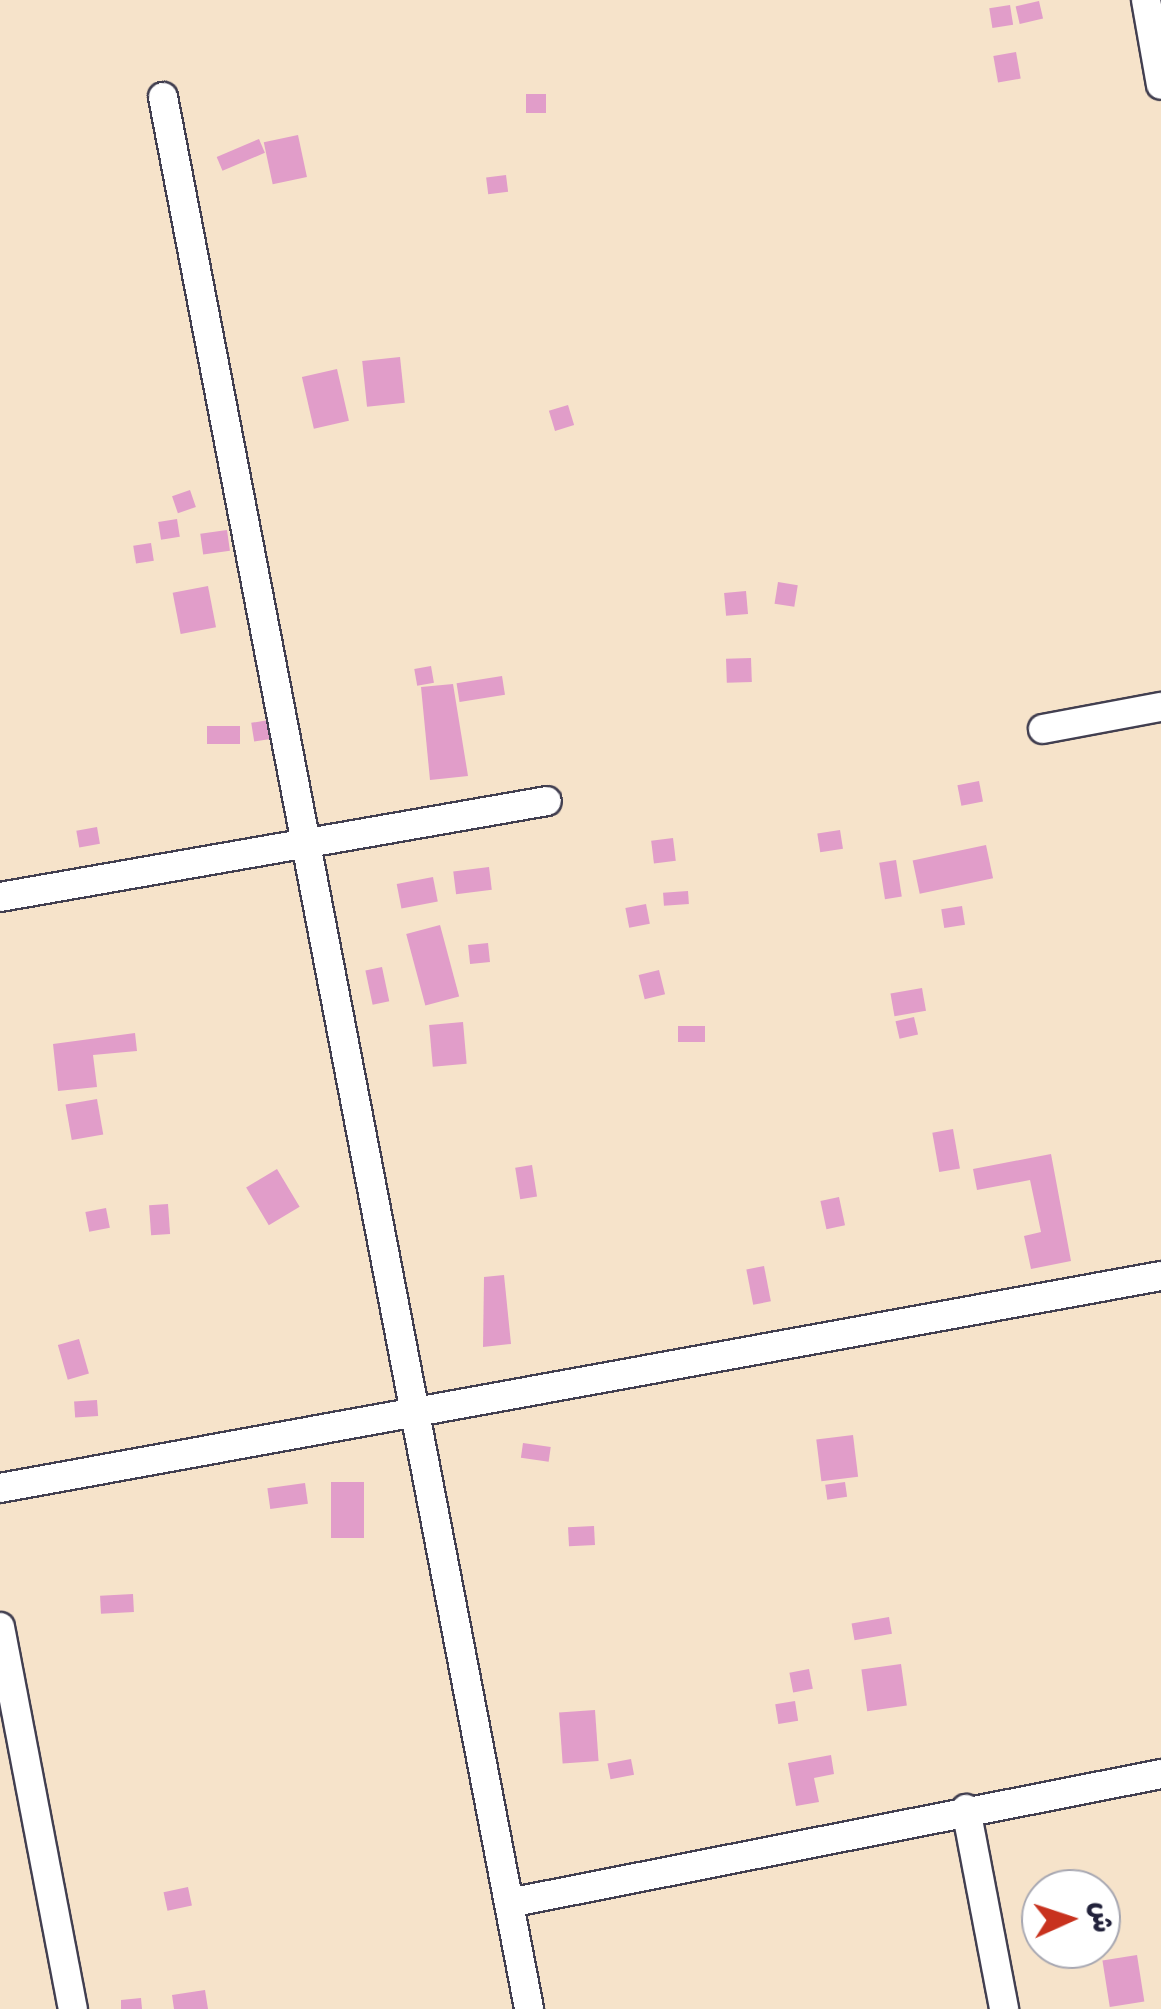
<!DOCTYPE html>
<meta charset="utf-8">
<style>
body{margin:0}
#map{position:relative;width:1161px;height:2009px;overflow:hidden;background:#f6e3ca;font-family:"Indie Flower","Playpen Sans Arabic",sans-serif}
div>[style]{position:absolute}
.building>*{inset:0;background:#e19dc9;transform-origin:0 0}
.roads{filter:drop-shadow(2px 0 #423f50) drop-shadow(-2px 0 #423f50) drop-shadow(0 2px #423f50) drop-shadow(0 -2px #423f50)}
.street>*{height:28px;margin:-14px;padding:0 14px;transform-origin:14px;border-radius:14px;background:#fff}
span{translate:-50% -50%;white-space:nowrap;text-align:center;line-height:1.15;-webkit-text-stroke:9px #fff;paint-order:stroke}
.north{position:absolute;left:1021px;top:1869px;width:100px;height:100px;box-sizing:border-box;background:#fff;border:2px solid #a7a7b1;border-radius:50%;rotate:87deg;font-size:28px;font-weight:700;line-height:40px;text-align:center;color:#22223b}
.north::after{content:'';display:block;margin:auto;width:35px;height:45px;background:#c8321e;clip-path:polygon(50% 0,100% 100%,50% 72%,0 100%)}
</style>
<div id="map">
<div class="building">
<div style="left:1039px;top:1px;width:18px;height:24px;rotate:77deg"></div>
<div style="left:1010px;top:5px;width:20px;height:21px;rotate:81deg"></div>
<div style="left:1016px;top:52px;width:27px;height:23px;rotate:80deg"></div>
<div style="left:526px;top:94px;width:20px;height:19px"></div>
<div style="left:298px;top:135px;width:43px;height:35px;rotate:78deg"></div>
<div style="left:259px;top:139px;width:15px;height:46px;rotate:67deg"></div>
<div style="left:506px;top:175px;width:17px;height:20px;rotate:83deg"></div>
<div style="left:400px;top:357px;width:46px;height:38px;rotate:84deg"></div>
<div style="left:337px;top:369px;width:53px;height:36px;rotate:77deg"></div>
<div style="left:568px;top:405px;width:21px;height:20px;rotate:73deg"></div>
<div style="left:190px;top:490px;width:18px;height:19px;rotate:71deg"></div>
<div style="left:177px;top:519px;width:18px;height:19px;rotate:81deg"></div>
<div style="left:227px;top:530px;width:21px;height:27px;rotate:82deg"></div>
<div style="left:151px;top:543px;width:18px;height:18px;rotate:81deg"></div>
<div style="left:778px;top:582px;width:20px;height:22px;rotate:9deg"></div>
<div style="left:208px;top:586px;width:42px;height:36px;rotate:79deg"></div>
<div style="left:746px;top:591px;width:23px;height:22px;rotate:85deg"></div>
<div style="left:751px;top:658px;width:24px;height:25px;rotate:88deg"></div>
<div style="left:431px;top:666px;width:17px;height:17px;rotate:80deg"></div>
<div style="left:502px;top:676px;width:19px;height:46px;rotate:81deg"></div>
<div style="clip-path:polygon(453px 684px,468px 776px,430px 780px,421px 687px)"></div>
<div style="left:269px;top:720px;width:19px;height:18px;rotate:81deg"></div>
<div style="left:207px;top:726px;width:33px;height:18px"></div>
<div style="left:979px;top:781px;width:21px;height:22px;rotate:79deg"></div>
<div style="left:97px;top:827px;width:17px;height:21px;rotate:80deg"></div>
<div style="left:840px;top:830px;width:19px;height:23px;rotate:81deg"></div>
<div style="left:673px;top:838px;width:23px;height:22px;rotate:83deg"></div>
<div style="left:986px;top:845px;width:34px;height:75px;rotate:78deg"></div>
<div style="left:896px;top:860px;width:37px;height:17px;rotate:81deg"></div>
<div style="left:489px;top:867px;width:23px;height:36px;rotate:83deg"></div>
<div style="left:433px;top:877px;width:25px;height:37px;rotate:79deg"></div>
<div style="left:688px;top:891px;width:13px;height:25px;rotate:86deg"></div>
<div style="left:646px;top:904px;width:20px;height:21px;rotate:79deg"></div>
<div style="left:962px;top:906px;width:19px;height:21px;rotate:81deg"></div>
<div style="left:440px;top:925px;width:74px;height:35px;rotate:75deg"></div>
<div style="left:488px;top:943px;width:19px;height:20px;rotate:84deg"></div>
<div style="left:382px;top:967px;width:35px;height:17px;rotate:78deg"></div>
<div style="left:659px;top:970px;width:25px;height:21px;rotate:76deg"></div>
<div style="left:922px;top:988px;width:23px;height:32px;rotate:80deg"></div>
<div style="left:914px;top:1017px;width:18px;height:19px;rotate:77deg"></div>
<div style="left:463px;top:1022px;width:42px;height:34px;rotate:85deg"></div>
<div style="left:678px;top:1026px;width:27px;height:16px"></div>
<div style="clip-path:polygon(135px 1033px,137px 1051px,93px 1055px,97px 1087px,58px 1091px,53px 1044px)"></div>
<div style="left:97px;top:1099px;width:36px;height:32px;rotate:80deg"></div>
<div style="left:953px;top:1129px;width:40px;height:21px;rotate:80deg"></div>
<div style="clip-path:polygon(1051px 1154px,1071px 1261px,1031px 1269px,1024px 1236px,1041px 1232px,1030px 1180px,977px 1190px,973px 1169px)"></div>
<div style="left:532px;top:1165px;width:32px;height:17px;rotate:81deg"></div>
<div style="left:277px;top:1169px;width:44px;height:36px;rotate:59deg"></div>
<div style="left:839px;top:1197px;width:29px;height:19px;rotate:78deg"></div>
<div style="left:168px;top:1204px;width:30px;height:19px;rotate:86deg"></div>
<div style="left:106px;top:1208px;width:20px;height:21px;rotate:79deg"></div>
<div style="left:764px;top:1266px;width:36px;height:18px;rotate:79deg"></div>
<div style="clip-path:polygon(504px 1275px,511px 1344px,483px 1347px,484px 1277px)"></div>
<div style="left:79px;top:1339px;width:36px;height:22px;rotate:74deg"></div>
<div style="left:97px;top:1400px;width:16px;height:23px;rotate:86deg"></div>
<div style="left:853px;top:1435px;width:42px;height:37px;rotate:83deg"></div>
<div style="left:523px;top:1443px;width:28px;height:15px;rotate:8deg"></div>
<div style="left:331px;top:1482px;width:33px;height:56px"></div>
<div style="left:845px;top:1482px;width:15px;height:20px;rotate:82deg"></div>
<div style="left:305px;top:1483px;width:21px;height:38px;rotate:82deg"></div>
<div style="left:594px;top:1526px;width:19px;height:26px;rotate:87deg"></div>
<div style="left:133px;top:1594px;width:18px;height:33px;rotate:87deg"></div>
<div style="left:889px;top:1617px;width:17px;height:38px;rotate:80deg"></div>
<div style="left:901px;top:1664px;width:42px;height:40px;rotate:82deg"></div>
<div style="left:809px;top:1669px;width:20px;height:20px;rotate:79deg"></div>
<div style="left:795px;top:1701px;width:20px;height:20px;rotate:81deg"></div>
<div style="left:595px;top:1710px;width:51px;height:36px;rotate:86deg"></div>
<div style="clip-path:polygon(831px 1755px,834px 1774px,814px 1778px,819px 1802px,796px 1806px,788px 1763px)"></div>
<div style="left:631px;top:1759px;width:16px;height:24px;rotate:79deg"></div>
<div style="left:188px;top:1887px;width:19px;height:25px;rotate:78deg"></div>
<div style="left:1137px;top:1955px;width:47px;height:35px;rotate:81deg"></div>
<div style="clip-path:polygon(205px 1990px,208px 2009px,174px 2009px,172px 1995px)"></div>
<div style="clip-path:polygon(141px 1998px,142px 2009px,121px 2009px,121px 2000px)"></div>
</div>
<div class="roads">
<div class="street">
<div style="left:1146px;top:0;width:86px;rotate:80deg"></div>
<div style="left:163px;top:97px;width:1947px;rotate:79.16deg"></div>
<div style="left:1043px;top:729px;width:120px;rotate:-10.6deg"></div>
<div style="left:0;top:897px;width:555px;rotate:-9.95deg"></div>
<div style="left:0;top:1488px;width:1180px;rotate:-10.35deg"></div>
<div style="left:0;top:1627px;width:389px;rotate:79.2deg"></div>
<div style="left:966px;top:1809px;width:204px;rotate:79.2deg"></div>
<div style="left:509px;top:1903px;width:665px;rotate:-11.19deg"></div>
</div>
</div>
<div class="north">ش</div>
</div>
